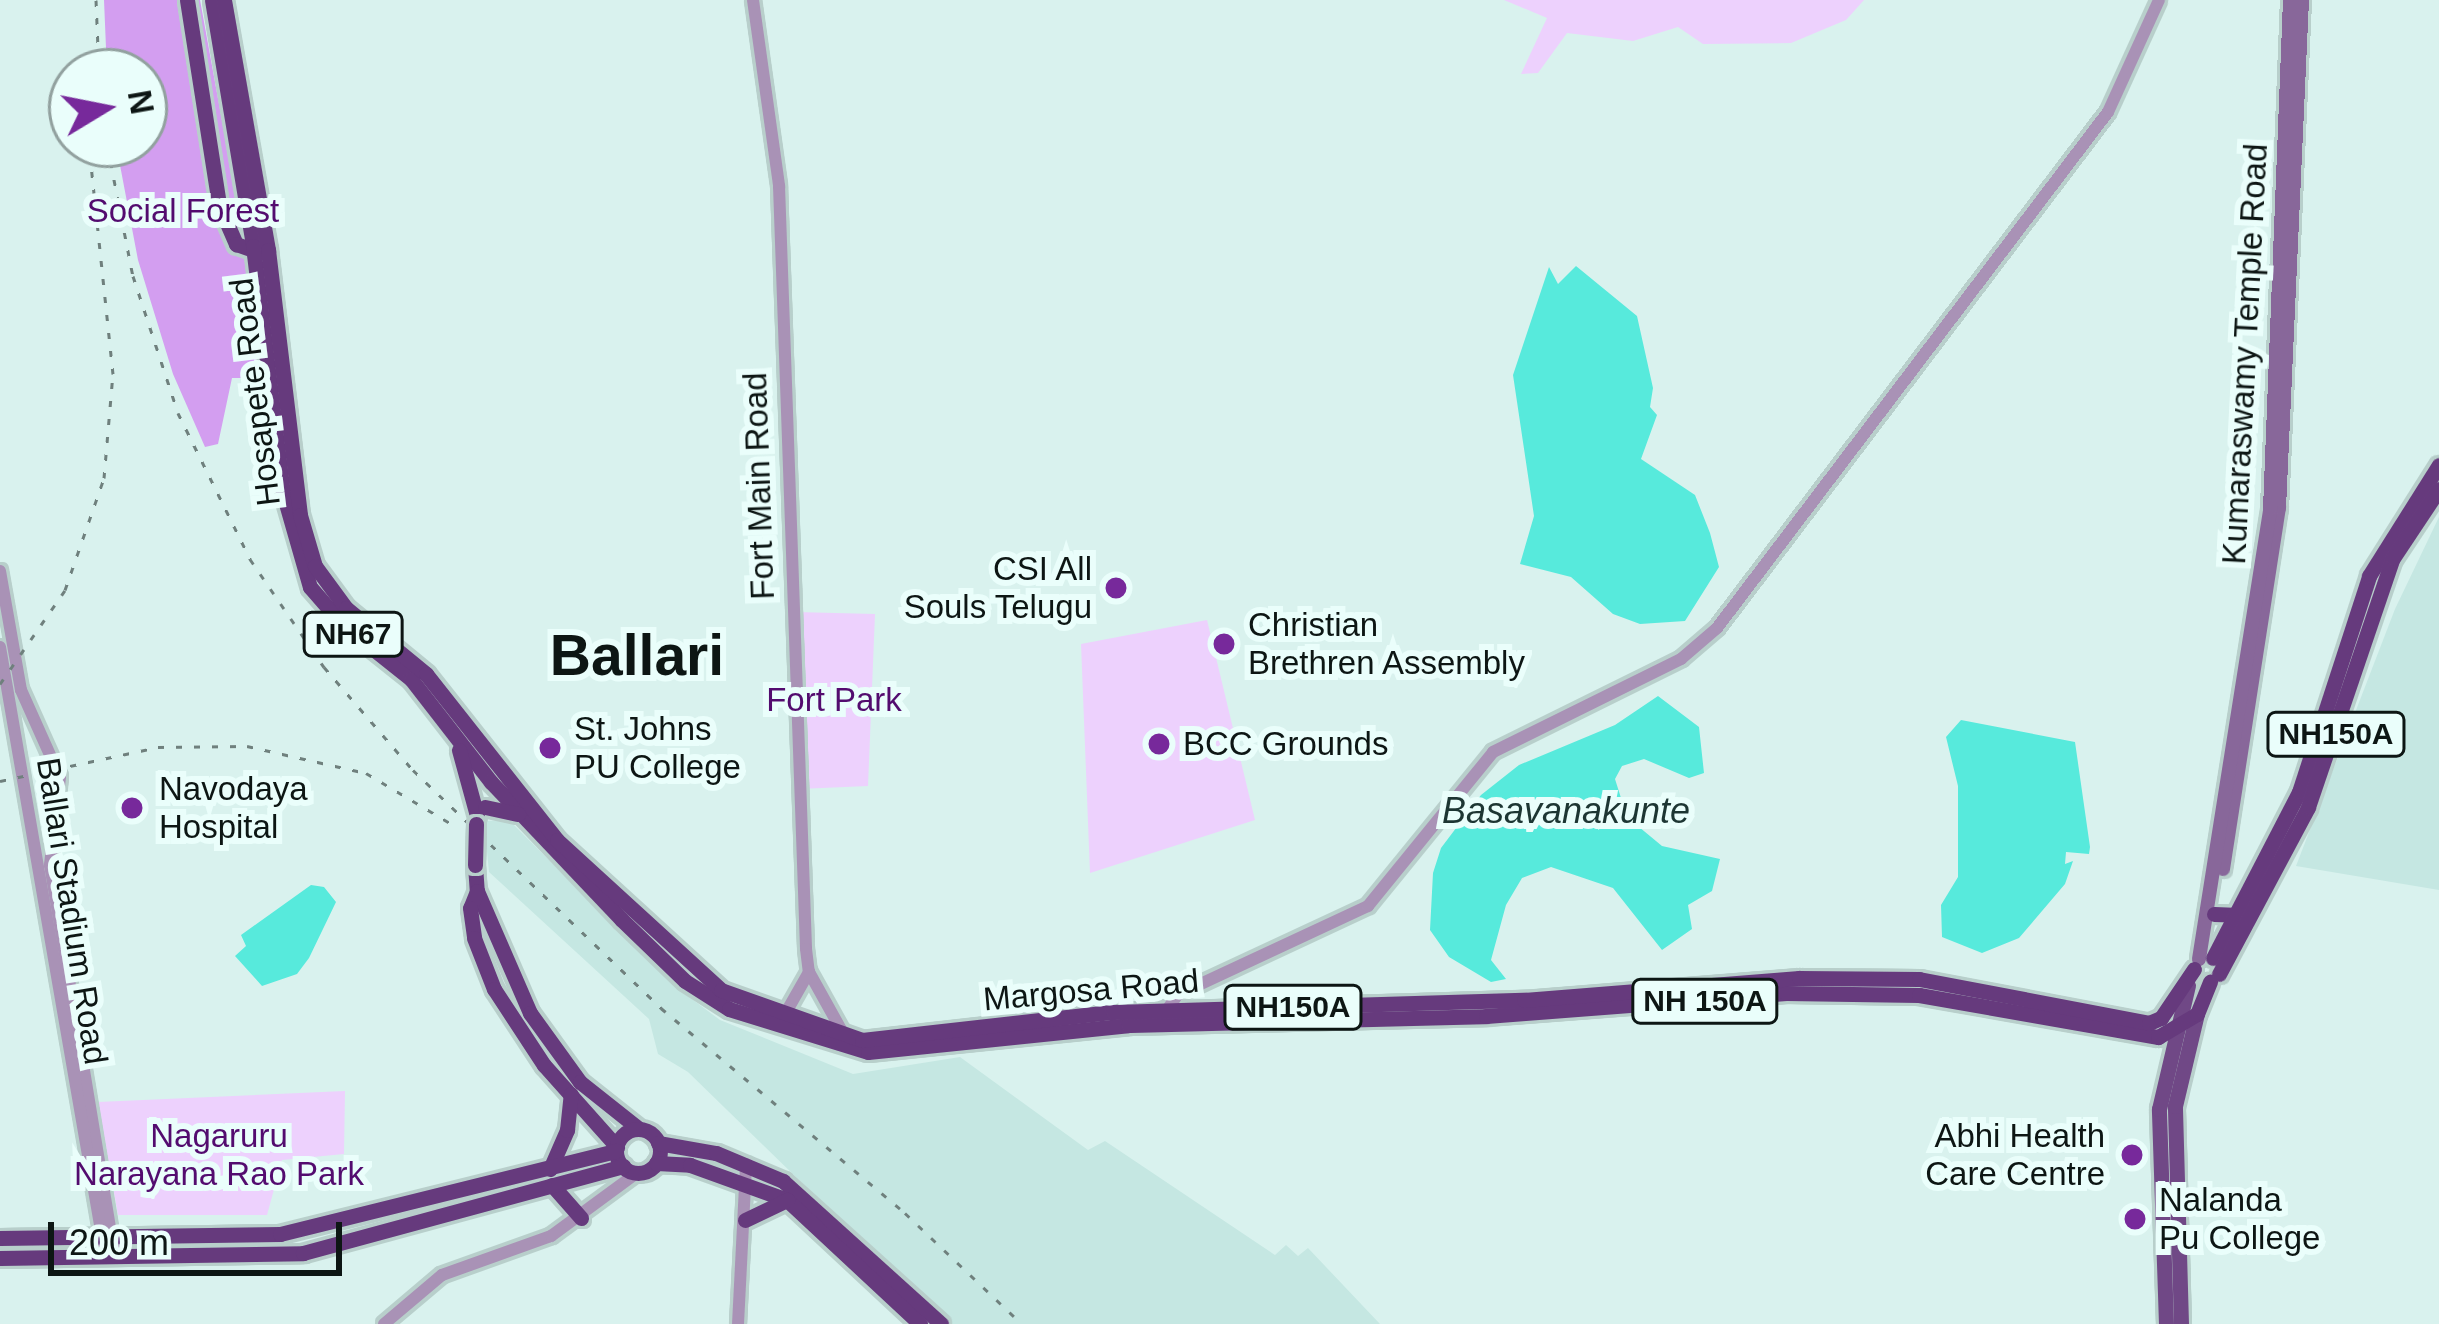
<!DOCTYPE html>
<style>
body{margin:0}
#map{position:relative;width:2439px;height:1324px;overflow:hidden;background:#d9f2ee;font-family:Helvetica,sans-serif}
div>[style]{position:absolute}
.built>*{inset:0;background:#c5e7e2}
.green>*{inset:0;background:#edd1fd}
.forest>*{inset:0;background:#d39ef0}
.water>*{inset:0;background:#57eadc}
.roads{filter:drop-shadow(3px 0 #b8cfcb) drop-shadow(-3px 0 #b8cfcb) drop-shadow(0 3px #b8cfcb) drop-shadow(0 -3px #b8cfcb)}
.tertiary>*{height:12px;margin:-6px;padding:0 6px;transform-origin:6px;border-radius:6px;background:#a992b6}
.secondary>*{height:14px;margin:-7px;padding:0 7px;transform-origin:7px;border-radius:7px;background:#88679a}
.primary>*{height:15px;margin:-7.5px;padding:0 7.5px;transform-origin:7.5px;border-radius:7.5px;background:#704886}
.trunk>*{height:15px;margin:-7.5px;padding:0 7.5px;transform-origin:7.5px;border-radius:7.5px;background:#663a7d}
.trunk>.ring{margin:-7.5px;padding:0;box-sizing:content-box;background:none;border:15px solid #663a7d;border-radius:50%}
.rail>*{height:3px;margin-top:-1.5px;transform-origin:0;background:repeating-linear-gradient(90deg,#6f807d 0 6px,transparent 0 18px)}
.bridges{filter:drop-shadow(3px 0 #b8cfcb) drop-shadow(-3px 0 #b8cfcb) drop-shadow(0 3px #b8cfcb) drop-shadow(0 -3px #b8cfcb)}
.trunk-bridge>*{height:15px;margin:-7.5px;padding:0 7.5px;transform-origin:7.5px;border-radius:7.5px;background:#663a7d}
.dots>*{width:33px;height:33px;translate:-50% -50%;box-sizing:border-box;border:6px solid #eafefb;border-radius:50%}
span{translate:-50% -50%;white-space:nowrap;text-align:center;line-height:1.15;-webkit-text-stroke:12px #eafefb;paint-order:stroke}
.shield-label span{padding:3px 9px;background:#eafefb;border:3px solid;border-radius:9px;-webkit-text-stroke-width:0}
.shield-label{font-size:30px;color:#0d1614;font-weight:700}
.park-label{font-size:33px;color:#530c6f}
.street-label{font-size:33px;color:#0d1614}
.poi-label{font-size:33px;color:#0d1614}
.right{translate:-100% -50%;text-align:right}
.left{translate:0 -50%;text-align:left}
.water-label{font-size:36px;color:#1d3633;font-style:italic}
.town-label{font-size:57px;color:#0d1614;font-weight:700}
.north{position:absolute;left:48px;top:48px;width:120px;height:120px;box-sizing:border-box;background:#eafefb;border:3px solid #92a19f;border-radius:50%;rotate:80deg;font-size:33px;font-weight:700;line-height:48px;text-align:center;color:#0d1614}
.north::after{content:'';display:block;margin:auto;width:42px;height:54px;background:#77299b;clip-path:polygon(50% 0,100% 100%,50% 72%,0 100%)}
.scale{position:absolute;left:48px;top:1222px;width:294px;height:54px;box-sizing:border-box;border:6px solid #0d1614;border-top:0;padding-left:15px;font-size:36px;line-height:42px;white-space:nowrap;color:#0d1614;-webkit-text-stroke:9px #eafefb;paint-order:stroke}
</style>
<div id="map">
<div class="built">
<div style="clip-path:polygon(2439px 517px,2439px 890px,2296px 866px,2395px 609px)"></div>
<div style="clip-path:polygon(509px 820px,673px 985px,720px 1020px,853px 1074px,960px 1057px,1088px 1150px,1105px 1141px,1275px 1255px,1286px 1245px,1298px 1256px,1308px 1248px,1380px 1324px,947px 1324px,688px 1072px,658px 1054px,649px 1019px,489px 872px,484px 821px)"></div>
</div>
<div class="green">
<div style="clip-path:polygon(1504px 0,1864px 0,1846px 20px,1791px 43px,1703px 44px,1678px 27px,1633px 41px,1567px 33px,1538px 73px,1521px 74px,1547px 18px)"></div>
<div style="clip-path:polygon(795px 612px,875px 614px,868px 786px,799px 789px)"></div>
<div style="clip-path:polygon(1207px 620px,1255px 820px,1090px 873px,1081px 644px)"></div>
<div style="clip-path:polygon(345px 1091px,344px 1154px,282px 1160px,267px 1215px,118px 1215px,98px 1102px)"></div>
</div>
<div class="forest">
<div style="clip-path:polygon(104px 0,200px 0,247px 257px,260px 378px,232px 378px,218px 444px,205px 447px,173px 374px,138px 260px,116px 144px,144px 144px,144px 72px,107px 72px)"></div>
</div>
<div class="water">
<div style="clip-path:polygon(1576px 266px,1637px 316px,1653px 388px,1650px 407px,1657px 415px,1641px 459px,1695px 495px,1710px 533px,1719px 567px,1685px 621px,1640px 624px,1613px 614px,1571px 577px,1520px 564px,1534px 516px,1513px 375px,1549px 267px,1558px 284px)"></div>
<div style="clip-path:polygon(1658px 696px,1699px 727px,1704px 773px,1689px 778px,1644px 759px,1622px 766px,1615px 779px,1627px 817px,1662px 846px,1720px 859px,1712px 891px,1688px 905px,1692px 929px,1662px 950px,1613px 888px,1551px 867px,1522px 878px,1506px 905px,1491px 960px,1506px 979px,1491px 982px,1449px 957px,1430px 930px,1433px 873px,1441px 848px,1481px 795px,1519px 765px,1615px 725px)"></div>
<div style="clip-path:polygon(1961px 720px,2075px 742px,2090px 847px,2089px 854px,2066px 852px,2065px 864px,2073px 861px,2065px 884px,2019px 938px,1982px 953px,1942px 937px,1941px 905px,1958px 877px,1958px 786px,1946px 737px)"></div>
<div style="clip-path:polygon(311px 885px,324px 887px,336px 902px,309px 958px,297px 974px,262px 986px,235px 956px,246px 946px,241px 935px)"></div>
</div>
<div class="roads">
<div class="tertiary">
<div style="left:753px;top:0;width:188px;rotate:82deg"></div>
<div style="left:779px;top:186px;width:763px;rotate:87.97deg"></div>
<div style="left:806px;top:949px;width:23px;rotate:83deg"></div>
<div style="left:809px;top:972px;width:72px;rotate:60.9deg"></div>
<div style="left:0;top:571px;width:121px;rotate:80deg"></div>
<div style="left:21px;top:690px;width:95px;rotate:65.9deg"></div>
<div style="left:60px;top:777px;width:89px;rotate:96.5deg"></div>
<div style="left:50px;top:865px;width:396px;rotate:80.6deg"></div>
<div style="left:0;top:647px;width:604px;rotate:80.18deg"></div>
<div style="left:784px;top:1016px;width:51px;rotate:-60.4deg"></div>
<div style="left:1163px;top:1016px;width:25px;rotate:-56deg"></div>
<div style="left:1177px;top:995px;width:211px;rotate:-25deg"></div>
<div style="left:1368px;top:906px;width:198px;rotate:-50.9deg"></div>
<div style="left:1493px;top:752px;width:210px;rotate:-26.3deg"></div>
<div style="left:1681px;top:659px;width:48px;rotate:-40.7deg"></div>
<div style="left:1717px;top:628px;width:647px;rotate:-52.85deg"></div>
<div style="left:2108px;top:112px;width:123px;rotate:-65.5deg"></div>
<div style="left:384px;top:1324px;width:76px;rotate:-40.2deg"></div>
<div style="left:442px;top:1275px;width:116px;rotate:-19.7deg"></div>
<div style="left:551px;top:1236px;width:108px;rotate:-36.3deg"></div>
<div style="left:738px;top:1324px;width:160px;rotate:-87.1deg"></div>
</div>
<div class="secondary">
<div style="left:2223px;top:869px;width:365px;rotate:-81.2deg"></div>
<div style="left:2279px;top:508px;width:509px;rotate:-87.41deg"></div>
<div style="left:2199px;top:959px;width:456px;rotate:-81deg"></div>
<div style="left:2270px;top:509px;width:509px;rotate:-87.75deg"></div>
</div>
<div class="primary">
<div style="left:2166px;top:1324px;width:215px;rotate:-91.9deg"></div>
<div style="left:2159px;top:1109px;width:127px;rotate:-76.8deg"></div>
<div style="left:2181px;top:1324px;width:218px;rotate:-91.6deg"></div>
<div style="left:2175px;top:1106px;width:95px;rotate:-76.6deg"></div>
</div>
<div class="trunk">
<div style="left:187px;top:0;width:207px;rotate:81.1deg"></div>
<div style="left:219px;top:205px;width:43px;rotate:66.4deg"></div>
<div style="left:236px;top:244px;width:24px;rotate:19deg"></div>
<div style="left:212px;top:0;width:249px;rotate:80.5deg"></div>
<div style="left:253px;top:246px;width:249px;rotate:83.1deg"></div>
<div style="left:283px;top:493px;width:98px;rotate:74deg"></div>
<div style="left:310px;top:587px;width:50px;rotate:49deg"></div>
<div style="left:343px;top:625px;width:87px;rotate:38.5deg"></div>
<div style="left:411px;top:679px;width:130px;rotate:52.2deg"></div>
<div style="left:491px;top:782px;width:189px;rotate:46.5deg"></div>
<div style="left:621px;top:919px;width:89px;rotate:44.1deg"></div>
<div style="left:685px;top:981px;width:52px;rotate:32.5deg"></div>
<div style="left:729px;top:1009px;width:145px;rotate:17.2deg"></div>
<div style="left:868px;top:1052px;width:261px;rotate:-5.9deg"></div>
<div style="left:1128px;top:1025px;width:358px;rotate:-1.4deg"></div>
<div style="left:1486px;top:1016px;width:301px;rotate:-4.4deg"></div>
<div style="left:1786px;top:993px;width:133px;rotate:0.9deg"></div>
<div style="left:1919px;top:995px;width:243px;rotate:10deg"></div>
<div style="left:2158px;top:1037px;width:45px;rotate:-30.5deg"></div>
<div style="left:2197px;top:1014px;width:35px;rotate:-68deg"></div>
<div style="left:224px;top:0;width:254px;rotate:80deg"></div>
<div style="left:268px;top:250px;width:267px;rotate:83.1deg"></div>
<div style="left:300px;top:515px;width:53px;rotate:73.6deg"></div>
<div style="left:315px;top:566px;width:52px;rotate:53.6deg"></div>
<div style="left:346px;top:608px;width:104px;rotate:39.5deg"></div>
<div style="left:426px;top:674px;width:211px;rotate:51.7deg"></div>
<div style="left:557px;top:840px;width:222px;rotate:42.4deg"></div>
<div style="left:721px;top:990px;width:150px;rotate:19.5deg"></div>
<div style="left:862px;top:1040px;width:253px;rotate:-6.4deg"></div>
<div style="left:1113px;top:1012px;width:411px;rotate:-1.7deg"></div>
<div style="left:1524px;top:1000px;width:276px;rotate:-4.6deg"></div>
<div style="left:1799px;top:978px;width:120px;rotate:0.5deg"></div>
<div style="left:1919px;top:979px;width:234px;rotate:10.8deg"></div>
<div style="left:2149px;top:1023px;width:13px;rotate:-23deg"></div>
<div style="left:2161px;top:1018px;width:59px;rotate:-56deg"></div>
<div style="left:459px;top:750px;width:68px;rotate:74.7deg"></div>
<div style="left:485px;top:807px;width:34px;rotate:12deg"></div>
<div style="left:475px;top:865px;width:26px;rotate:86deg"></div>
<div style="left:477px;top:891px;width:133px;rotate:66.5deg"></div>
<div style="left:530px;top:1013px;width:85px;rotate:54.1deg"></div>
<div style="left:580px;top:1082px;width:75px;rotate:38.5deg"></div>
<div style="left:477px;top:891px;width:18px;rotate:112deg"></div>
<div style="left:470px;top:908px;width:30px;rotate:82deg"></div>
<div style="left:474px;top:938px;width:55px;rotate:68.6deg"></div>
<div style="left:494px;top:989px;width:91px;rotate:56.7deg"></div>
<div style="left:544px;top:1065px;width:110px;rotate:48.3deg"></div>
<div style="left:2214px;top:914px;width:25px;rotate:2deg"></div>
<div style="left:2213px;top:958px;width:187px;rotate:-62.6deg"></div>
<div style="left:2299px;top:792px;width:227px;rotate:-72deg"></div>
<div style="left:2369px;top:576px;width:131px;rotate:-57.8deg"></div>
<div style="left:2219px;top:974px;width:189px;rotate:-61.9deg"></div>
<div style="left:2308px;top:807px;width:263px;rotate:-71.2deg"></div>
<div style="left:2393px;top:558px;width:83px;rotate:-56.3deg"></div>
<div class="ring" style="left:616px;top:1129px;width:29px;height:29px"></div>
<div style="left:658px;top:1143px;width:59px;rotate:9.8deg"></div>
<div style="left:716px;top:1153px;width:73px;rotate:22.7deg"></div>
<div style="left:783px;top:1181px;width:213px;rotate:42.1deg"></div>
<div style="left:656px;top:1163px;width:34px;rotate:3deg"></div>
<div style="left:690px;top:1165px;width:103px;rotate:19.8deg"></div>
<div style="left:787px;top:1200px;width:182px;rotate:43deg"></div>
<div style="left:550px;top:1169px;width:43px;rotate:-66.4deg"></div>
<div style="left:567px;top:1130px;width:36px;rotate:-84deg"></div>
<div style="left:552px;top:1185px;width:44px;rotate:48.7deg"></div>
<div style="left:745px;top:1220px;width:47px;rotate:-25.5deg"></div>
<div style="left:0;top:1238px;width:280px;rotate:-0.8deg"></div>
<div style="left:280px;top:1234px;width:346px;rotate:-13.9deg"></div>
<div style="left:0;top:1258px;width:303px;rotate:-0.9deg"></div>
<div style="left:303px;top:1253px;width:332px;rotate:-15.2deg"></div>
</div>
</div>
<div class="rail">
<div style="left:96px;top:0;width:72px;rotate:87.6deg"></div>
<div style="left:107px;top:144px;width:135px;rotate:78.9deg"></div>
<div style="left:133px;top:276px;width:144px;rotate:71.8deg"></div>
<div style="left:178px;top:413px;width:163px;rotate:63.7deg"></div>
<div style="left:250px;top:559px;width:131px;rotate:55.6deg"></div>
<div style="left:324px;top:667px;width:136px;rotate:49.2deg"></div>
<div style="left:413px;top:770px;width:344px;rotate:43.8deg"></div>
<div style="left:661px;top:1008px;width:319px;rotate:40deg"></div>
<div style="left:905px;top:1213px;width:161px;rotate:43.5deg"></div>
<div style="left:0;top:684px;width:114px;rotate:-55.3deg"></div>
<div style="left:65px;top:590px;width:119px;rotate:-70.8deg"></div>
<div style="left:104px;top:478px;width:104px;rotate:-85.1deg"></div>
<div style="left:113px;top:374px;width:231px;rotate:-96deg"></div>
<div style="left:0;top:781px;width:162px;rotate:-12.1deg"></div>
<div style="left:158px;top:747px;width:89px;rotate:-0.6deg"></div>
<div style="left:247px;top:746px;width:122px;rotate:12.8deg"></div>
<div style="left:366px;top:773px;width:104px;rotate:30.8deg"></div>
</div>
<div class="bridges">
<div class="trunk-bridge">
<div style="left:475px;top:865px;width:41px;rotate:-88.6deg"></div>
</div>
</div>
<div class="dots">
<div style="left:1116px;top:588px;background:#77299b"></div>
<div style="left:1224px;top:644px;background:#77299b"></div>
<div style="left:1159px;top:744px;background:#77299b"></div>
<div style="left:550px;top:748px;background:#77299b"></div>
<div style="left:132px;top:808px;background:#77299b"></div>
<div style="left:2132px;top:1155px;background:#77299b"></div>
<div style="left:2135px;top:1219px;background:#77299b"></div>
</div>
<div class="shield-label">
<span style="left:353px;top:634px">NH67</span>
<span style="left:2336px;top:734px">NH150A</span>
<span style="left:1705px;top:1001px">NH 150A</span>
<span style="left:1293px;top:1007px">NH150A</span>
</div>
<div class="park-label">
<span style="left:183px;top:211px">Social Forest</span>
<span style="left:834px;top:700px">Fort Park</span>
<span style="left:219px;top:1155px">Nagaruru<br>Narayana Rao Park</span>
</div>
<div class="street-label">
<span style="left:2245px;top:354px;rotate:-87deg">Kumaraswamy Temple Road</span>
<span style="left:255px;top:392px;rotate:-97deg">Hosapete Road</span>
<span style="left:759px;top:486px;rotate:-92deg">Fort Main Road</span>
<span style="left:72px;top:911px;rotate:81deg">Ballari Stadium Road</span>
<span style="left:1091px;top:990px;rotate:-5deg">Margosa Road</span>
</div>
<div class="poi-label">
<span class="right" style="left:1092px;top:588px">CSI All<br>Souls Telugu</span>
<span class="left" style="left:1248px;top:644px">Christian<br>Brethren Assembly</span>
<span class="left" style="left:574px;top:748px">St. Johns<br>PU College</span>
<span class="left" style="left:1183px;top:744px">BCC Grounds</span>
<span class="left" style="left:159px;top:808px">Navodaya<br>Hospital</span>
<span class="right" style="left:2105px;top:1155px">Abhi Health<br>Care Centre</span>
<span class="left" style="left:2159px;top:1219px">Nalanda<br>Pu College</span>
</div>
<div class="water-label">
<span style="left:1566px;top:811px">Basavanakunte</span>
</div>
<div class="town-label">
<span style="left:637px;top:656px">Ballari</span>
</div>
<div class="north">N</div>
<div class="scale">200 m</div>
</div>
